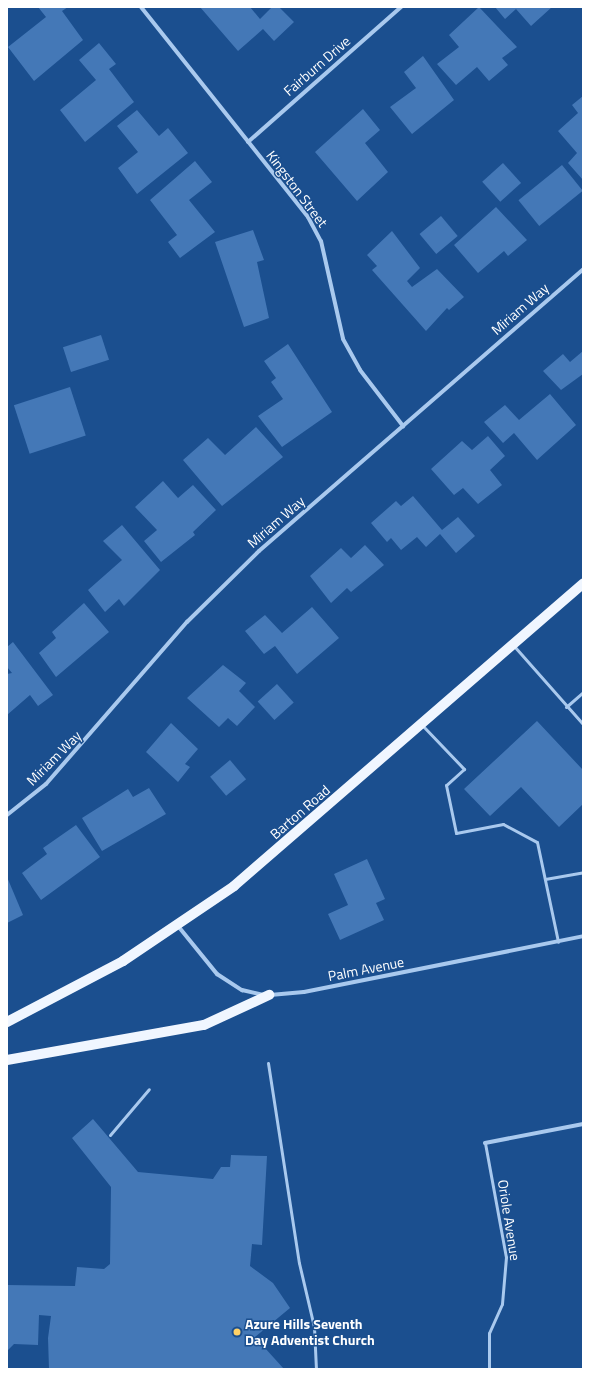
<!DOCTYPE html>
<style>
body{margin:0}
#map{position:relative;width:590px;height:1376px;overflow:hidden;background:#1b4f8f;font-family:"Titillium Web",sans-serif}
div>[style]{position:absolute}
.building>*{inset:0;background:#4478b7;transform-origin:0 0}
.lane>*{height:3px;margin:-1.5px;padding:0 1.5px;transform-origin:1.5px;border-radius:1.5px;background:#a9c9ee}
.street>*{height:4px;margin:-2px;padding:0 2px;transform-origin:2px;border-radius:2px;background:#a9c9ee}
.primary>*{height:10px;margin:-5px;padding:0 5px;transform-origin:5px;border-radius:5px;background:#f0f6ff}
.dots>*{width:11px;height:11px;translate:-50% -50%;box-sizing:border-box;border:2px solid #1b4f8f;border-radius:50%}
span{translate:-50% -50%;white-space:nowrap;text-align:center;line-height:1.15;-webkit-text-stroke:3px #1b4f8f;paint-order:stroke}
.street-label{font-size:14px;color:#fff}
.poi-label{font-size:14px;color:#fff;font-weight:700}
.left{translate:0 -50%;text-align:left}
.frame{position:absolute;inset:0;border:8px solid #fff;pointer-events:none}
</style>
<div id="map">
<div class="building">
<div style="clip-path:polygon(38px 7px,68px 7px,62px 11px,83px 40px,34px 81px,8px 47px,46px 17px)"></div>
<div style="clip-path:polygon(200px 7px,250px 7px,260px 19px,272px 7px,279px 7px,294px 22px,274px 41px,263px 29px,238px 51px)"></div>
<div style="clip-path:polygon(479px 7px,517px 47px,502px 58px,508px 65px,489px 81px,477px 67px,456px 85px,437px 64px,459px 47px,449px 35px)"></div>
<div style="clip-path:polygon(495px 7px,552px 7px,531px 26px,516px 9px,505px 19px)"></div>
<div style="clip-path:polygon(99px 43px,116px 64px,109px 69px,134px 102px,85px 142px,60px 110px,96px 80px,79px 60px)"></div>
<div style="clip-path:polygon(423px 56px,454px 100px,412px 134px,390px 107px,416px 88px,404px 72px)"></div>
<div style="clip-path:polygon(583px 96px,583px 180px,568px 163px,577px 153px,558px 131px,578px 113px,572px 105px)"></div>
<div style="clip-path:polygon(363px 109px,380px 130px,365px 143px,388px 172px,357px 201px,315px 152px)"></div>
<div style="clip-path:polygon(137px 110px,159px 136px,168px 128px,188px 153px,137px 194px,118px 168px,138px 152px,117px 126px)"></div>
<div style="clip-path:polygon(195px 161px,212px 182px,189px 200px,215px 232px,180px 258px,168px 242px,177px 235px,150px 200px)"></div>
<div style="left:503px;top:163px;width:27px;height:28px;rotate:48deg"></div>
<div style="left:562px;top:165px;width:33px;height:56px;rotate:51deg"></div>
<div style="clip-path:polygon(496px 207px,527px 240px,508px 256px,504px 251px,478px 273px,454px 245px)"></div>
<div style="left:441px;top:216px;width:26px;height:28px;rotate:50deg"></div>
<div style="clip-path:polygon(253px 230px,264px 260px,257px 262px,269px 318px,244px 327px,215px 242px)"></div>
<div style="clip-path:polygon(392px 231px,420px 268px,407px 281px,412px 287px,437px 269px,464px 297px,449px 310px,447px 308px,426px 331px,372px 270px,377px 266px,367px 255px)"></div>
<div style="left:101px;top:335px;width:26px;height:40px;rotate:72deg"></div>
<div style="clip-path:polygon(288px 344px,332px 412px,282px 447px,258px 416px,283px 399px,271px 382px,276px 378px,264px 361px)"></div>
<div style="clip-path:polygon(583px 351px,583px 374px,561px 390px,543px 371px,563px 354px,570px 362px)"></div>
<div style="left:70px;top:387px;width:51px;height:59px;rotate:72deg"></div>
<div style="clip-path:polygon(550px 394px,576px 425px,537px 460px,514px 433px,503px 443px,484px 422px,505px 405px,519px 420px)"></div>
<div style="clip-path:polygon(256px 427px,283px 457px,222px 506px,183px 460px,208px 438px,225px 455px)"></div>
<div style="clip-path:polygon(488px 436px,505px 456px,490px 470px,502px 485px,478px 504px,463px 488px,454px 495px,431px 469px,462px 441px,472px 450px)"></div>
<div style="clip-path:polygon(163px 481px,178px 498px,193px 485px,216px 510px,193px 532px,195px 535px,161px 562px,144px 541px,157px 530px,135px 507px)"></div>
<div style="clip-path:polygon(413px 496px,442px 530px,458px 517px,475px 536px,456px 553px,440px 534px,426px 547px,417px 537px,401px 550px,391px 538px,387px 542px,371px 523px,396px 501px,401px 506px)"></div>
<div style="clip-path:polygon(122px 525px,160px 570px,124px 606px,119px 599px,105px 612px,88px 590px,122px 560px,103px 541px)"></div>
<div style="clip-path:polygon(365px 545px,384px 565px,351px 592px,347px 588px,331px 603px,310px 576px,341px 548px,351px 558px)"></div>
<div style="clip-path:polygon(84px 603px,109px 632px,56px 677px,39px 653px,56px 638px,52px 632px)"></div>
<div style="clip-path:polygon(312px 607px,339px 638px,297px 674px,275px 646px,264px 654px,245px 631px,265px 615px,282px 633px)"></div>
<div style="clip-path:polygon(13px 642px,53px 695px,38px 706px,30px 695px,7px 715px,7px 674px,12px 673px,7px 667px,7px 647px)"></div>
<div style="clip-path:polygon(223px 665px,246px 683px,239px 691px,255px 707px,237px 726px,228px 718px,219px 727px,187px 698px)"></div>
<div style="left:277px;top:684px;width:25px;height:26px;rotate:48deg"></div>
<div style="clip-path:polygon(537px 721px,583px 770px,583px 804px,559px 827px,521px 787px,490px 816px,464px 789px)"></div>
<div style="clip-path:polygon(171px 723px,198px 749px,185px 764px,190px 767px,178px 782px,146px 752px)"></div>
<div style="left:230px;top:760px;width:25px;height:26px;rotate:50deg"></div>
<div style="clip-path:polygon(149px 788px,166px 814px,102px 851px,82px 818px,128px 789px,133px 797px)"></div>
<div style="clip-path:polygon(76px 825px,100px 857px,41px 900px,22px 873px,47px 854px,43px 848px)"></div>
<div style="clip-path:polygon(367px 859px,385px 899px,376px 903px,384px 920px,340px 940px,328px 914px,348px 905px,334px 874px)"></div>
<div style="clip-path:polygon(7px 877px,23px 915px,7px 923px)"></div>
<div style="clip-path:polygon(93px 1119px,138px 1172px,213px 1179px,221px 1167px,230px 1167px,231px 1155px,267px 1156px,262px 1245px,252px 1244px,250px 1266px,273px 1283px,290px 1308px,255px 1337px,284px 1369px,49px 1369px,48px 1338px,51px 1316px,39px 1315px,38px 1345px,14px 1344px,7px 1351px,7px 1285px,75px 1286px,77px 1267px,104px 1269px,110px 1264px,111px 1187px,72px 1138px)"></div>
</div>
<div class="lane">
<div style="left:514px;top:646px;width:104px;rotate:48.5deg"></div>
<div style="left:566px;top:707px;width:23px;rotate:-41deg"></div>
<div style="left:422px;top:725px;width:61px;rotate:46.3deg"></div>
<div style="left:464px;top:769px;width:24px;rotate:138deg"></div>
<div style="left:446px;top:785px;width:49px;rotate:78.2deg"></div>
<div style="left:456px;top:833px;width:48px;rotate:-10.8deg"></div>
<div style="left:503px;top:824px;width:38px;rotate:28deg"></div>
<div style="left:537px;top:842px;width:102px;rotate:78.1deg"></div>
<div style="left:545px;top:879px;width:39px;rotate:-10deg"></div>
<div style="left:268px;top:1063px;width:202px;rotate:81.2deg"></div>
<div style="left:299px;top:1263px;width:66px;rotate:76.8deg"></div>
<div style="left:314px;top:1327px;width:42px;rotate:87.3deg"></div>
<div style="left:110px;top:1135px;width:60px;rotate:-49.7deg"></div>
<div style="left:485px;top:1143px;width:116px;rotate:79.6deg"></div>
<div style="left:506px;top:1257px;width:47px;rotate:94.9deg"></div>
<div style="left:502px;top:1304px;width:32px;rotate:114deg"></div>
<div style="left:489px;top:1333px;width:36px;rotate:90deg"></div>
</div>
<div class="street">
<div style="left:141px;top:7px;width:268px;rotate:51.5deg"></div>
<div style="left:308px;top:217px;width:27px;rotate:62deg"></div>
<div style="left:321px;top:241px;width:100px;rotate:77.3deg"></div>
<div style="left:343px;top:339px;width:35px;rotate:61deg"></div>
<div style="left:360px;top:370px;width:71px;rotate:52.5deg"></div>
<div style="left:248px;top:142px;width:204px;rotate:-41.4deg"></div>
<div style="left:7px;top:815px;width:50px;rotate:-38.5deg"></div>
<div style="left:46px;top:784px;width:215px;rotate:-49deg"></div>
<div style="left:187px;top:622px;width:101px;rotate:-44.6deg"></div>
<div style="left:259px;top:551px;width:430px;rotate:-41deg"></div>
<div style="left:178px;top:926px;width:62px;rotate:50.9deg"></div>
<div style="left:217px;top:974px;width:30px;rotate:33deg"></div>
<div style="left:242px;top:990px;width:22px;rotate:13deg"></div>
<div style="left:270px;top:995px;width:34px;rotate:-5deg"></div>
<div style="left:304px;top:992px;width:285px;rotate:-11.3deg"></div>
<div style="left:485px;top:1143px;width:100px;rotate:-11deg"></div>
</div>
<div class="primary">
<div style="left:7px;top:1022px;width:131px;rotate:-27.7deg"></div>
<div style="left:123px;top:961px;width:134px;rotate:-34deg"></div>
<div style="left:234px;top:886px;width:462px;rotate:-40.9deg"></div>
<div style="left:7px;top:1060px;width:200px;rotate:-10.1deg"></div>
<div style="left:204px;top:1025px;width:72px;rotate:-24.8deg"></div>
</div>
<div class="dots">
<div style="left:237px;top:1332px;background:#ffd166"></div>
</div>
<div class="street-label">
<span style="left:317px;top:66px;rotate:-41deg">Fairburn Drive</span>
<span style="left:297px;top:189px;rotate:53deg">Kingston Street</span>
<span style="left:520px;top:309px;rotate:-41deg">Miriam Way</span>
<span style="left:276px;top:522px;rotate:-41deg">Miriam Way</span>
<span style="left:54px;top:758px;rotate:-45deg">Miriam Way</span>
<span style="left:300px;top:812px;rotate:-41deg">Barton Road</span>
<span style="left:366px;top:969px;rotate:-11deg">Palm Avenue</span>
<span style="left:509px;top:1220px;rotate:81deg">Oriole Avenue</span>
</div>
<div class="poi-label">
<span class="left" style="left:245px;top:1332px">Azure Hills Seventh<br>Day Adventist Church</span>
</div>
<div class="frame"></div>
</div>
